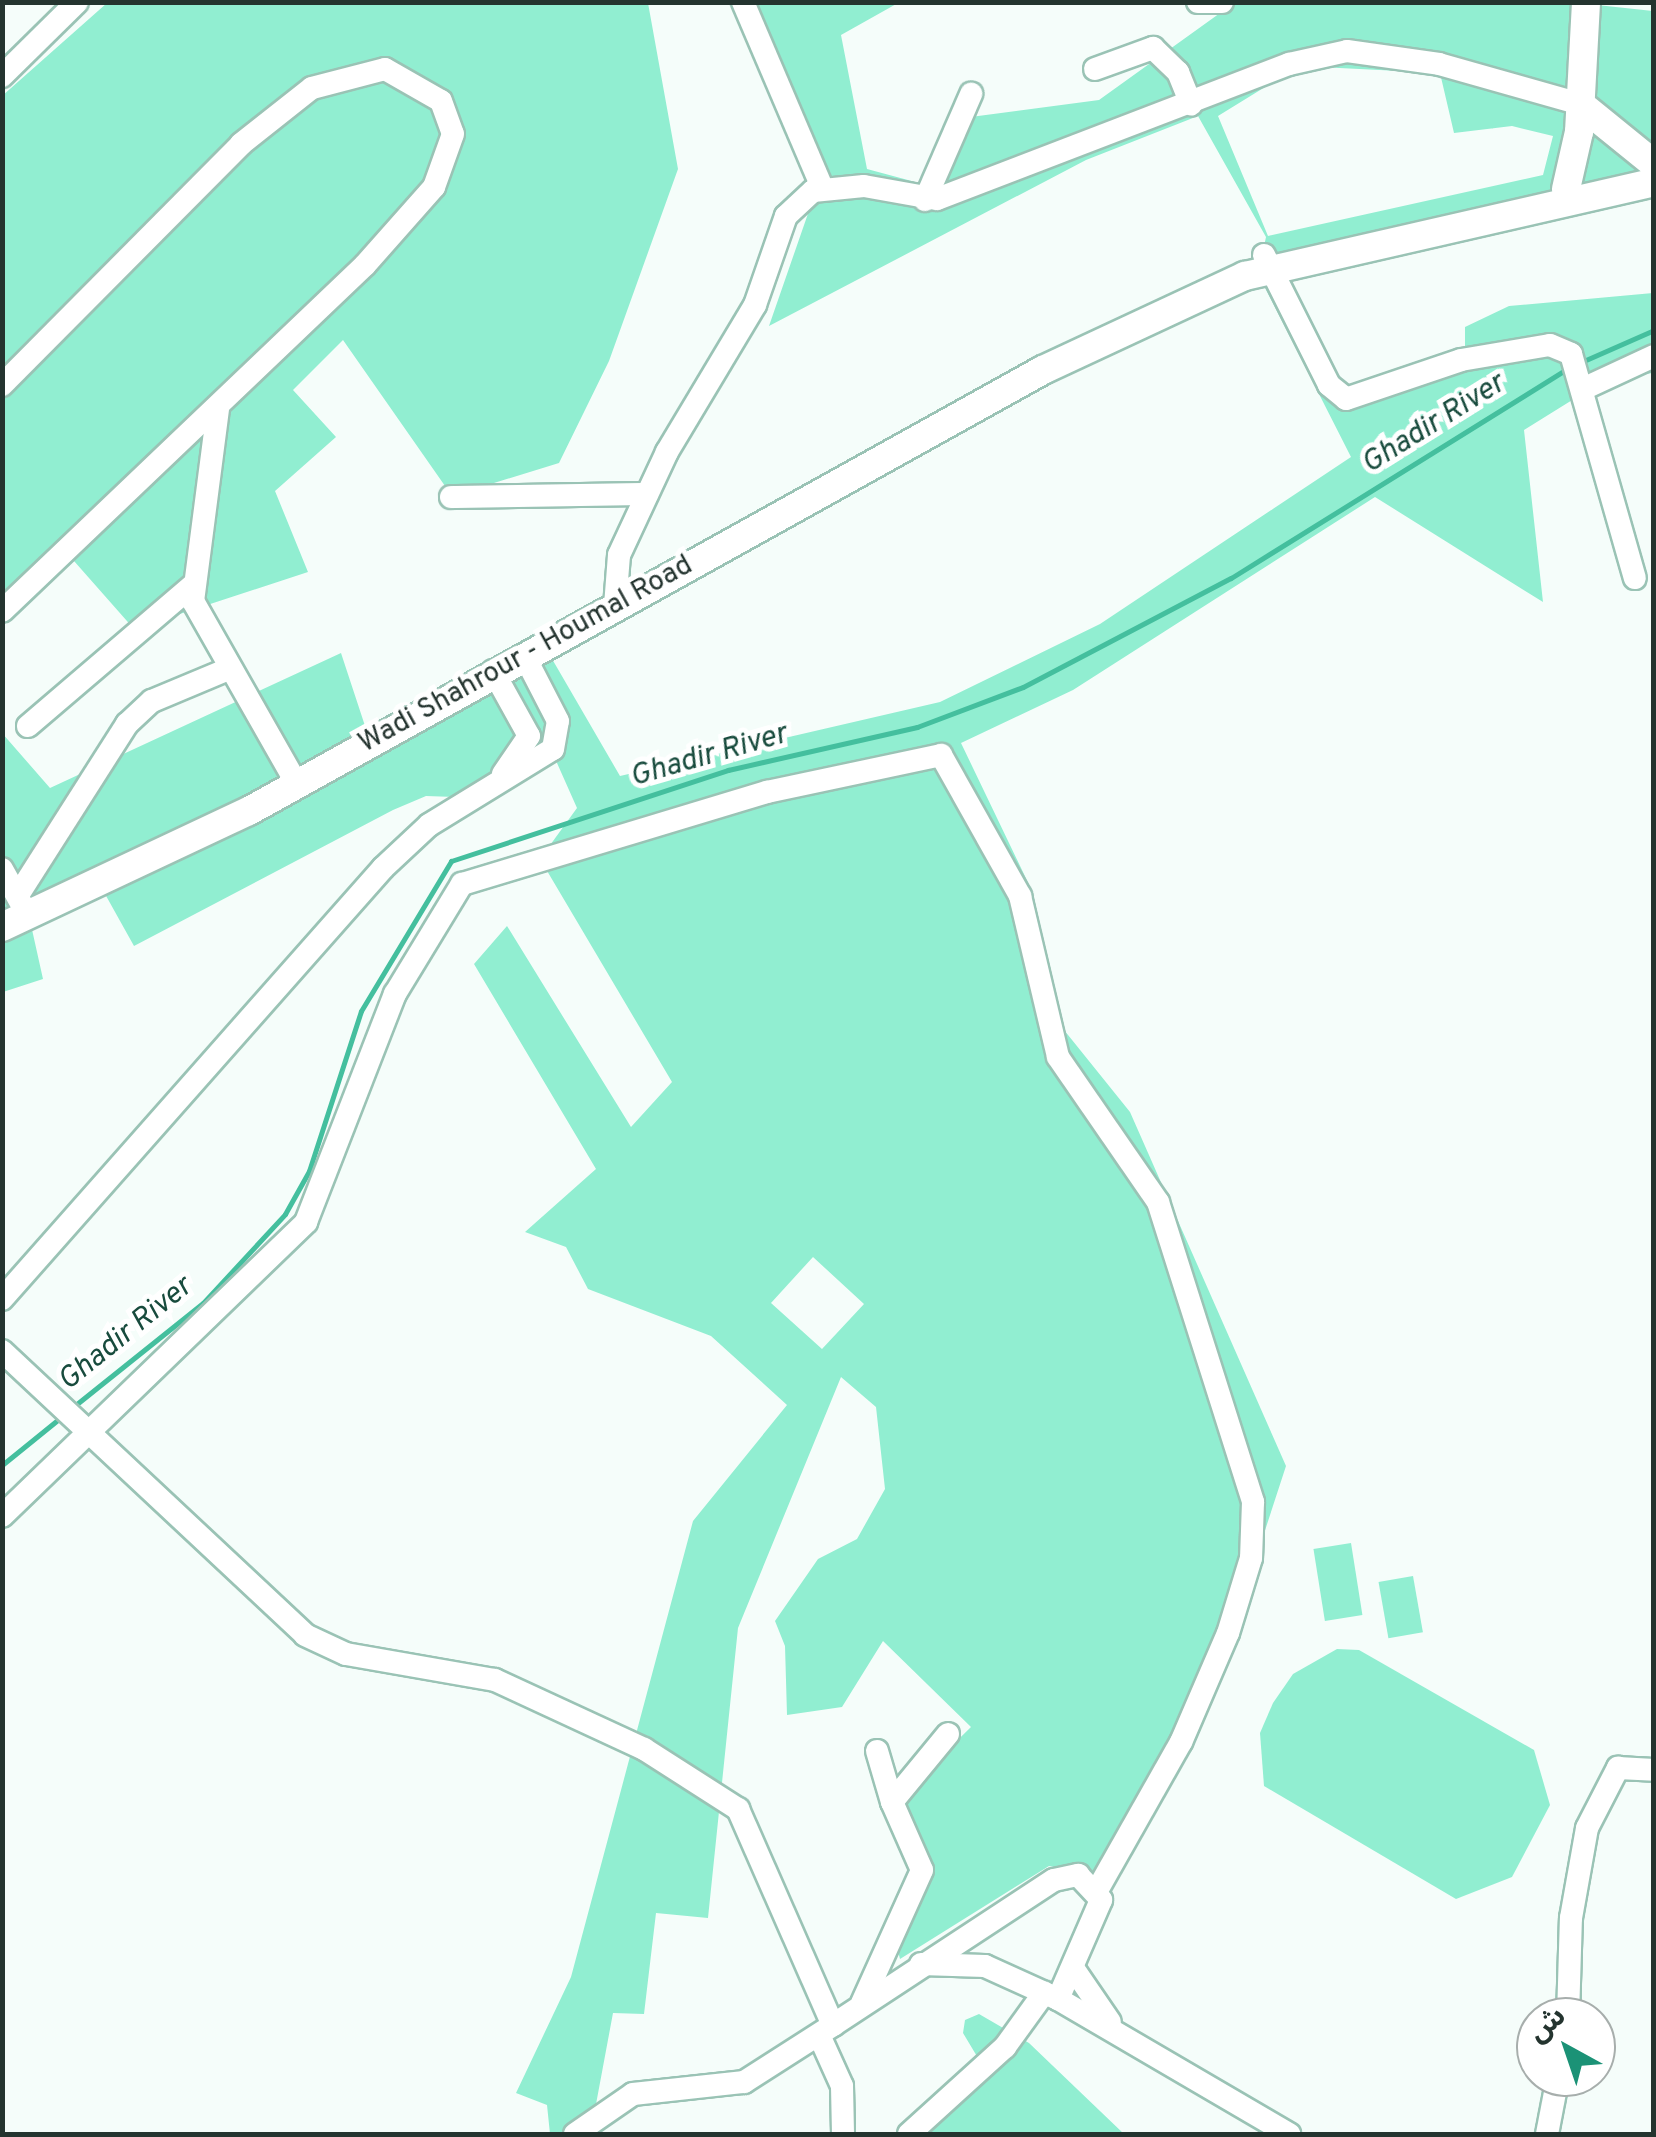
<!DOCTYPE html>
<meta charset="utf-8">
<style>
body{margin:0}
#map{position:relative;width:1656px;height:2137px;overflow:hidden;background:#f5fdfa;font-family:Overpass,"Noto Sans Arabic",sans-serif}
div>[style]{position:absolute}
.green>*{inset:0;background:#91eed1;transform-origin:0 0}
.stream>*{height:5px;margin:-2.5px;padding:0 2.5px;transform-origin:2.5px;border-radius:2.5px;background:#44bf9e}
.roads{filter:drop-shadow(2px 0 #9ac3b5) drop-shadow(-2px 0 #9ac3b5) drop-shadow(0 2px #9ac3b5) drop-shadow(0 -2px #9ac3b5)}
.minor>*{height:22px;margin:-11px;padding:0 11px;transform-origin:11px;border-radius:11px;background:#fff}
.major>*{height:28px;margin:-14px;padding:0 14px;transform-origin:14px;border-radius:14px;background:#fff}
span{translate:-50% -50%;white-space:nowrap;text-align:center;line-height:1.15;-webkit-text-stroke:10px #fff;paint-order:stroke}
.street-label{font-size:28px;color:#24342f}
.water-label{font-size:30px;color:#184b3d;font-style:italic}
.frame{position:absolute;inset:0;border:5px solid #24342f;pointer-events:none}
.north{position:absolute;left:1516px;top:1997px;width:100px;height:100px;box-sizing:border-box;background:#fff;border:2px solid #a7aeac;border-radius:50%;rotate:320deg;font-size:28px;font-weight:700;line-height:40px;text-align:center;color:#24342f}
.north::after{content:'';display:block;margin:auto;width:35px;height:45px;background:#1b9276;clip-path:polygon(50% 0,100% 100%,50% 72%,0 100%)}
</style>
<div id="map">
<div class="green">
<div style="clip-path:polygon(evenodd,1569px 2px,1653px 11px,1653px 194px,1279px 271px,1336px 391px,1366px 389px,1465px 347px,1465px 327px,1509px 306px,1653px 293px,1653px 373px,1606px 379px,1524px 430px,1543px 602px,1375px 497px,1073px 690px,961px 743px,1033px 893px,1060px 1025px,1130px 1112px,1286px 1466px,1212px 1693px,1115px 1880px,1049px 1866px,900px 1959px,896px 1944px,926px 1874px,894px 1803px,971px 1727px,883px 1641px,842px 1707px,787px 1715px,785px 1646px,775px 1621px,818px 1559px,857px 1539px,885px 1489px,876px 1407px,841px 1377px,738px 1628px,708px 1918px,656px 1913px,644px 2014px,613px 2013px,594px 2115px,574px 2134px,550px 2134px,547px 2105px,516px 2093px,571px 1977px,693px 1521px,787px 1405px,711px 1336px,588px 1289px,566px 1247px,525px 1232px,596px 1169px,474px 964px,507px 926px,631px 1127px,672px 1082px,540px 859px,577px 808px,549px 745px,455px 797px,426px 796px,393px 810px,134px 946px,105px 894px,31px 925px,43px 979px,3px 992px,2px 733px,50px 788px,341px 653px,368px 735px,548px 652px,620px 776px,940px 702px,1100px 624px,1351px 457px,1258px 274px,1266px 237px,1198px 116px,1086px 160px,769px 326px,820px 179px,756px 3px,898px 3px,841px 35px,867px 169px,945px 190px,963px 118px,1099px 100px,1234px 3px,1569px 2px,1299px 66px,1440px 73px,1454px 133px,1512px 126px,1553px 136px,1543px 175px,1268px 236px,1218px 116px,1299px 66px,1569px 2px,813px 1257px,864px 1304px,822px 1349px,771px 1303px,813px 1257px)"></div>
<div style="clip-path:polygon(107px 3px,648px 3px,678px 169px,609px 361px,559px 463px,452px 496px,343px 340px,293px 390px,336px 437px,275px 491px,308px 572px,134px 629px,74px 561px,3px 624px,2px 96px)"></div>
<div style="left:1351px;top:1543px;width:73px;height:38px;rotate:81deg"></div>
<div style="left:1413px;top:1576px;width:57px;height:35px;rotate:80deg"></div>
<div style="clip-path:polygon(1337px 1649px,1359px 1650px,1534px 1750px,1550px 1805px,1512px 1877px,1456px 1899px,1264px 1786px,1260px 1733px,1273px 1703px,1293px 1674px)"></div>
<div style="clip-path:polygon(979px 2014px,1029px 2043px,1124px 2134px,924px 2134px,984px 2068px,963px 2033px,965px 2020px)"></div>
</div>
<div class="stream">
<div style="left:1579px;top:363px;width:82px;rotate:-23.7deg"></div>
<div style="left:73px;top:1407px;width:166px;rotate:-38.7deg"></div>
<div style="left:203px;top:1303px;width:121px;rotate:-47.3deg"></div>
<div style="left:285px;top:1214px;width:49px;rotate:-60.8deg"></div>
<div style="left:309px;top:1171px;width:168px;rotate:-72deg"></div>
<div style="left:361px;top:1011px;width:175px;rotate:-59deg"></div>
<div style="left:451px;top:861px;width:292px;rotate:-18.2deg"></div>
<div style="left:728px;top:770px;width:194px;rotate:-12.8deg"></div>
<div style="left:917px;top:727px;width:113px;rotate:-20.7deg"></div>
<div style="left:1023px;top:687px;width:235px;rotate:-27.7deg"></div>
<div style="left:1231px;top:578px;width:398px;rotate:-31.9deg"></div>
<div style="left:2px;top:1465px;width:75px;rotate:-39deg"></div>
</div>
<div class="roads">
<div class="minor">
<div style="left:743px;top:2px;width:201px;rotate:66.9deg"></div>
<div style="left:1198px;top:2px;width:24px"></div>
<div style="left:1095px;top:69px;width:62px;rotate:-19.9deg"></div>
<div style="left:1153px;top:48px;width:35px;rotate:44deg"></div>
<div style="left:1178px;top:72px;width:35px;rotate:68deg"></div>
<div style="left:2px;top:76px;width:105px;rotate:-44.6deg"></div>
<div style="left:925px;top:200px;width:116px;rotate:-66.5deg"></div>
<div style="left:1264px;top:255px;width:145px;rotate:63.4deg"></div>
<div style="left:1329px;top:385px;width:22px;rotate:39deg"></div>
<div style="left:1346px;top:399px;width:121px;rotate:-18.7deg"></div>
<div style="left:1461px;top:360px;width:90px;rotate:-9.6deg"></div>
<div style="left:1550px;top:345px;width:23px;rotate:23deg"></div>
<div style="left:1571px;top:354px;width:233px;rotate:74.1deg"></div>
<div style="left:2px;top:385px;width:339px;rotate:-45.2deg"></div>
<div style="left:241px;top:144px;width:90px;rotate:-38.3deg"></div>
<div style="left:312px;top:88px;width:75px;rotate:-14.6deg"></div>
<div style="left:385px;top:69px;width:64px;rotate:29.7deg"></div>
<div style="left:441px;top:101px;width:35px;rotate:70deg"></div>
<div style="left:453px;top:134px;width:56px;rotate:109.7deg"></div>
<div style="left:434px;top:187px;width:104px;rotate:131.5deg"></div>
<div style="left:365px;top:265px;width:501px;rotate:136.37deg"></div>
<div style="left:1585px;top:388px;width:76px;rotate:-24.9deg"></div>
<div style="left:218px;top:409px;width:194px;rotate:97.4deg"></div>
<div style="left:193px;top:601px;width:210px;rotate:60.4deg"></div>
<div style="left:451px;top:497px;width:196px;rotate:-0.9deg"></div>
<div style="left:615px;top:606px;width:51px;rotate:-85.5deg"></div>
<div style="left:619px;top:555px;width:114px;rotate:-65deg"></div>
<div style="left:667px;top:452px;width:171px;rotate:-59.1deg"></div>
<div style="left:755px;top:305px;width:94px;rotate:-70.8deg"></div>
<div style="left:786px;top:216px;width:37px;rotate:-43deg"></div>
<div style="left:813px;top:191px;width:51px;rotate:-5.6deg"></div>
<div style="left:864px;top:186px;width:74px;rotate:10.1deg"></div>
<div style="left:937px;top:199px;width:377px;rotate:-21deg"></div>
<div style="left:1289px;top:64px;width:59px;rotate:-12.6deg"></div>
<div style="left:1347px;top:51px;width:93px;rotate:8deg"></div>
<div style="left:1439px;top:64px;width:147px;rotate:15.8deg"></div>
<div style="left:493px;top:671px;width:74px;rotate:61deg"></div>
<div style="left:529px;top:736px;width:46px;rotate:124.4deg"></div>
<div style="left:28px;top:726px;width:216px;rotate:-40.5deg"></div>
<div style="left:2px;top:869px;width:41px;rotate:60.9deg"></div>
<div style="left:18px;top:895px;width:203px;rotate:-57.5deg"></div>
<div style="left:127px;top:724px;width:34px;rotate:-43deg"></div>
<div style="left:152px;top:701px;width:80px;rotate:-22.7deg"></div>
<div style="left:2px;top:1299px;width:575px;rotate:-48.52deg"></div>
<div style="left:383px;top:868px;width:63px;rotate:-43.1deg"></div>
<div style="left:429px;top:825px;width:145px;rotate:-31.5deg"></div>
<div style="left:553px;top:749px;width:28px;rotate:-80deg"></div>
<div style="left:558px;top:721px;width:74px;rotate:-117.3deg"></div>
<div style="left:2px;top:1351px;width:415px;rotate:43.1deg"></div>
<div style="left:305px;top:1635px;width:45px;rotate:24.9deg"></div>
<div style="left:346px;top:1654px;width:151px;rotate:9.9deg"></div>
<div style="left:495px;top:1680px;width:164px;rotate:24.8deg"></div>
<div style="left:644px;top:1749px;width:112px;rotate:32.6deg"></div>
<div style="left:738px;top:1809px;width:236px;rotate:66.3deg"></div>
<div style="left:833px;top:2025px;width:264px;rotate:-33.3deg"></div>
<div style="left:1054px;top:1880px;width:25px;rotate:-12deg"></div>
<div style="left:1078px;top:1875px;width:34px;rotate:47deg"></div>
<div style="left:1101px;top:1900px;width:108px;rotate:113.5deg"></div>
<div style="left:2px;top:1516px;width:423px;rotate:-44deg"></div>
<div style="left:306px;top:1222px;width:245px;rotate:-68.7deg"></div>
<div style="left:395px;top:994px;width:129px;rotate:-58.7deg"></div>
<div style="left:462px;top:884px;width:319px;rotate:-16.8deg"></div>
<div style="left:767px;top:792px;width:178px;rotate:-12deg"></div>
<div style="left:941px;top:755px;width:162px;rotate:60.7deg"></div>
<div style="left:1020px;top:896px;width:165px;rotate:76.7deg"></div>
<div style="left:1058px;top:1057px;width:176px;rotate:55.4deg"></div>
<div style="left:1158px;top:1202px;width:315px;rotate:72.4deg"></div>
<div style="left:1253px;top:1502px;width:56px;rotate:92deg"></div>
<div style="left:1251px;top:1558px;width:78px;rotate:107deg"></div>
<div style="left:1228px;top:1633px;width:119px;rotate:113.3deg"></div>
<div style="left:1181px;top:1742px;width:169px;rotate:119.5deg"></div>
<div style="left:877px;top:1751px;width:53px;rotate:73.6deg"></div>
<div style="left:921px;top:1964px;width:64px;rotate:1.8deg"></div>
<div style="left:985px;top:1966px;width:80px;rotate:24.3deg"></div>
<div style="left:1058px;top:1999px;width:268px;rotate:30.3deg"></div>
<div style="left:1073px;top:1968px;width:65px;rotate:55.6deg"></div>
<div style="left:862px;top:2003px;width:146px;rotate:-65.7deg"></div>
<div style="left:922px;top:1870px;width:74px;rotate:-113.8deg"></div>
<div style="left:892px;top:1802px;width:88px;rotate:-50.5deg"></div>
<div style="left:1568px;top:2017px;width:99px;rotate:-88.3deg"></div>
<div style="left:1571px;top:1918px;width:91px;rotate:-79.9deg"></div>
<div style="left:1587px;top:1828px;width:68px;rotate:-62.7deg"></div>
<div style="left:1618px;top:1768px;width:36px;rotate:3deg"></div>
<div style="left:819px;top:2035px;width:56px;rotate:65.7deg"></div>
<div style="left:842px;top:2086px;width:48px;rotate:88.8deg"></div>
<div style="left:575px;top:2134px;width:70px;rotate:-34.6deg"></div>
<div style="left:633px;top:2094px;width:112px;rotate:-6.2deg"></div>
<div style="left:744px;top:2082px;width:106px;rotate:-32.6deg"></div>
<div style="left:909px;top:2134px;width:130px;rotate:-42.2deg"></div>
<div style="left:1005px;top:2047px;width:67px;rotate:-54.2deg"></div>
<div style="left:1547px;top:2134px;width:58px;rotate:-79.1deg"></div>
</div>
<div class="major">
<div style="left:1580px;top:104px;width:95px;rotate:39deg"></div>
<div style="left:1566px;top:189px;width:58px;rotate:-77.2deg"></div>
<div style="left:1579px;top:132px;width:130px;rotate:-86.9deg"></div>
<div style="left:2px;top:927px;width:273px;rotate:-25.2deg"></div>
<div style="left:249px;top:811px;width:908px;rotate:-29.05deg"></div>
<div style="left:1043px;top:370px;width:223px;rotate:-25deg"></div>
<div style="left:1245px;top:276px;width:420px;rotate:-12.9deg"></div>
</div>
</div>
<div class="street-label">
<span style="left:526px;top:655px;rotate:-29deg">Wadi Shahrour - Houmal Road</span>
</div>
<div class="water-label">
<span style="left:1434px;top:425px;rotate:-32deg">Ghadir River</span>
<span style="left:709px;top:757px;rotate:-16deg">Ghadir River</span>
<span style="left:126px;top:1335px;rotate:-39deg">Ghadir River</span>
</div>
<div class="frame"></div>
<div class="north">ش</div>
</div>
